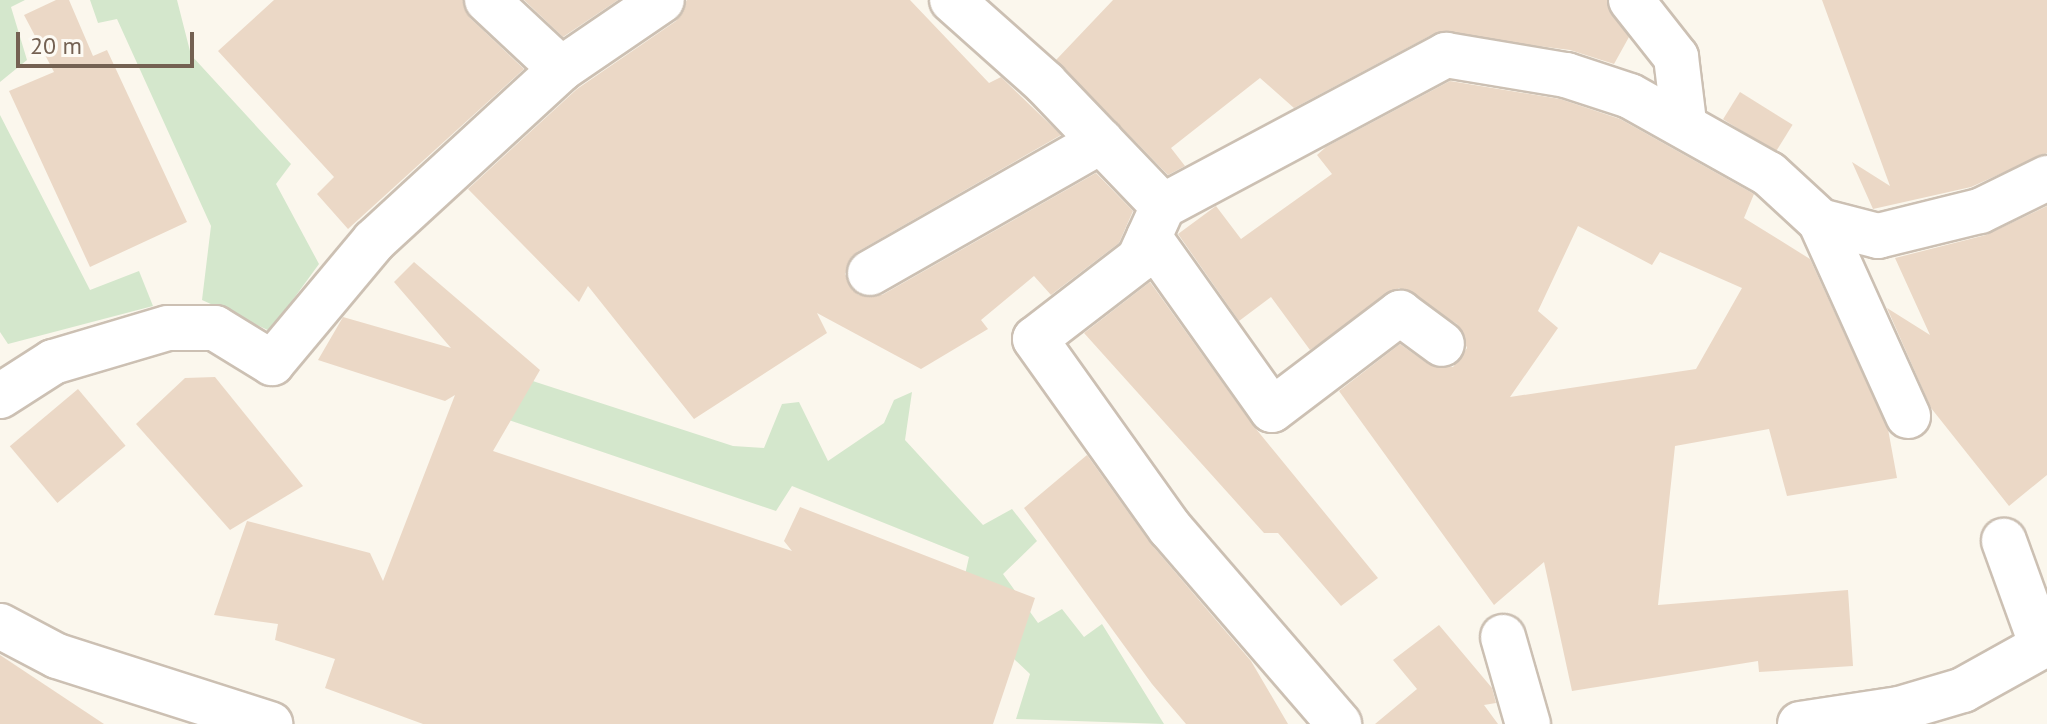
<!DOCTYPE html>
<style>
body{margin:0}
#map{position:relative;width:2047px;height:724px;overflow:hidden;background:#fbf7ed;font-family:"PT Sans",sans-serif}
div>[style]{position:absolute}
.green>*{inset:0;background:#d4e7cc}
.building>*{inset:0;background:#ebd8c6;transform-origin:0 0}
.roads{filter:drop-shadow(2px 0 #ccc0b3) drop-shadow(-2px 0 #ccc0b3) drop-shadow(0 2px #ccc0b3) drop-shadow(0 -2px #ccc0b3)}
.minor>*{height:44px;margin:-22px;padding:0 22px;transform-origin:22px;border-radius:22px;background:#fff}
span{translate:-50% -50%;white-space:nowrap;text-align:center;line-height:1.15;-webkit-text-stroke:8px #fdfaf3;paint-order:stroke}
.scale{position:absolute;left:16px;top:32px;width:178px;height:36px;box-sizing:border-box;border:4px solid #746152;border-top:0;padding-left:10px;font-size:24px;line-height:28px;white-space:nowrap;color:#746152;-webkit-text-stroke:6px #fdfaf3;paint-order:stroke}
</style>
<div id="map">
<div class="green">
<div style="clip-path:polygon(0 0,25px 0,11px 7px,27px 60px,0 82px)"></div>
<div style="clip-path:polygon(90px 0,177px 0,191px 55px,291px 164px,276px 184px,319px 264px,270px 331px,202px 300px,211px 226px,117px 19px,98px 23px)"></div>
<div style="clip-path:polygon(0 115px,90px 290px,139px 271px,153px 306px,8px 344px,0 332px)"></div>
<div style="clip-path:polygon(508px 373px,733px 446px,764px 448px,782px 404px,799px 402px,828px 461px,884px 423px,894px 400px,912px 392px,905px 440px,983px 525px,1012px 509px,1037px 541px,1003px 574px,1038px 623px,1062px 609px,1084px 637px,1102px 624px,1164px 724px,1016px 719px,1030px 674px,958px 606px,969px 557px,792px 486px,776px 511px,485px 412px)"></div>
</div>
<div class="building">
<div style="clip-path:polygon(56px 0,69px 0,93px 56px,107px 50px,187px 222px,90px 267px,9px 91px,54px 72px,24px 15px)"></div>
<div style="clip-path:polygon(274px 0,463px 0,470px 18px,524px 69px,348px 229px,317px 194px,334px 177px,218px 51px)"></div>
<div style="clip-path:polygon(524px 0,618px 0,563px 37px)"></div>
<div style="clip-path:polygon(687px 0,910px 0,989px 83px,1001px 77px,1061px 135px,857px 252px,845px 274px,858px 295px,882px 295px,1096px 173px,1133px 211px,1119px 243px,1051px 295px,1034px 276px,981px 320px,988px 329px,921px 369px,817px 313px,827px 333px,694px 419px,588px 286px,579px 302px,468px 189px,577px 89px,676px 21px)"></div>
<div style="clip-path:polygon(1113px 0,1607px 0,1629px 37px,1614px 64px,1570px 50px,1435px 33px,1294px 108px,1260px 78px,1171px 148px,1185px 166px,1168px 175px,1056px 60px)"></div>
<div style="clip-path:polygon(1822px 0,2047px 0,2047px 153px,1971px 187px,1873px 209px,1852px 162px,1890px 186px)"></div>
<div style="clip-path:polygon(evenodd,1450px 81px,1560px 99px,1620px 119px,1754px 194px,1744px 218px,1810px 259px,1888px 429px,1897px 478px,1787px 496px,1769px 429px,1675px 446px,1658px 605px,1848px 590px,1853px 666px,1759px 672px,1758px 661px,1572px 691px,1544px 562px,1494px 605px,1339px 391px,1400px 344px,1428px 364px,1453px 367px,1467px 348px,1457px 324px,1399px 288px,1310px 350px,1271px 297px,1239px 321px,1178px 234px,1216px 206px,1241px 239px,1332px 174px,1317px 155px,1326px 147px,1450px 81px,1578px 226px,1652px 265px,1660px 252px,1742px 288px,1696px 369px,1510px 397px,1558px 328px,1538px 311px,1578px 226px)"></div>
<div style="left:1740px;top:92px;width:62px;height:32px;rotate:32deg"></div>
<div style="clip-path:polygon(2047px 206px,2047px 475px,2009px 506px,1931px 408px,1887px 308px,1930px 335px,1895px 258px,1986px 235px)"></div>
<div style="clip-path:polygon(414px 262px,540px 370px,493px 451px,792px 551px,784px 541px,800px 507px,1035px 598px,993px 724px,423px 724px,325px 688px,335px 659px,275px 640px,278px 624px,214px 615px,247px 521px,370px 553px,383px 581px,455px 395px,445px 401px,318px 360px,343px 317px,451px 348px,394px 282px)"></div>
<div style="clip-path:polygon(1150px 282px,1252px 424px,1378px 578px,1341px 606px,1278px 533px,1264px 533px,1084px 333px)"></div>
<div style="clip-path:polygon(215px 377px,303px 486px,230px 530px,136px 424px,185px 378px)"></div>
<div style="left:78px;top:389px;width:74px;height:89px;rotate:50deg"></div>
<div style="clip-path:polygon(1087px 455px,1151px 544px,1251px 661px,1288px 724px,1186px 724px,1152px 684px,1024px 508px)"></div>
<div style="clip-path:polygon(1439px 625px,1492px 688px,1496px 703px,1484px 705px,1498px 724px,1375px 724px,1417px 689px,1393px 660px)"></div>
<div style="clip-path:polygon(0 655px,104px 724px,0 724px)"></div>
</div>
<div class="roads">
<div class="minor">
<div style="left:487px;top:0;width:101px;rotate:43deg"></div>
<div style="left:952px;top:0;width:125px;rotate:41.7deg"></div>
<div style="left:1045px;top:83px;width:170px;rotate:46.2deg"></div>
<div style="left:1163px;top:206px;width:321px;rotate:-28.1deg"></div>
<div style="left:1446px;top:55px;width:122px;rotate:9.5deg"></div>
<div style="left:1566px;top:75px;width:67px;rotate:18.2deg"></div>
<div style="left:1630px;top:96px;width:159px;rotate:29.3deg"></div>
<div style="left:1769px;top:174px;width:69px;rotate:42.7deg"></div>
<div style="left:1820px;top:221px;width:214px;rotate:65.7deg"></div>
<div style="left:1631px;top:0;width:73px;rotate:51.7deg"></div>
<div style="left:1676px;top:57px;width:65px;rotate:83deg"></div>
<div style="left:1163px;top:206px;width:58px;rotate:114.4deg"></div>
<div style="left:1139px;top:259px;width:131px;rotate:142.4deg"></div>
<div style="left:1035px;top:339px;width:232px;rotate:54.5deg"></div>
<div style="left:1170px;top:528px;width:259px;rotate:49.2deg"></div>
<div style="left:1820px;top:221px;width:60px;rotate:14.5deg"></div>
<div style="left:1878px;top:236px;width:105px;rotate:-13.8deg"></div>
<div style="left:1980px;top:211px;width:75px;rotate:-26.2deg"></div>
<div style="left:1149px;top:237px;width:212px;rotate:54.6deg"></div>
<div style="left:1272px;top:410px;width:161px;rotate:-37.2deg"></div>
<div style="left:1400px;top:313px;width:52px;rotate:36.4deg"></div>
<div style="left:870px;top:273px;width:266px;rotate:-29.7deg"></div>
<div style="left:0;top:396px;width:63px;rotate:-32.7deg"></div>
<div style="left:53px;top:362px;width:120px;rotate:-16.5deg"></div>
<div style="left:168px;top:328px;width:47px"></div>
<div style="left:215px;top:328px;width:67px;rotate:31.6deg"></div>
<div style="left:272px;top:363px;width:159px;rotate:-50.1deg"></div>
<div style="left:374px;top:241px;width:254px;rotate:-42.6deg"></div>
<div style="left:561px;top:69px;width:122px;rotate:-34.3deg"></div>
<div style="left:0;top:626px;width:64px;rotate:27.8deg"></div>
<div style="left:57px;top:656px;width:224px;rotate:17.7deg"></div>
<div style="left:1503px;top:637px;width:91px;rotate:74deg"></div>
<div style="left:1800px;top:724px;width:100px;rotate:-8.6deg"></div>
<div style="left:1899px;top:709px;width:67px;rotate:-16.5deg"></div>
<div style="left:1963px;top:690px;width:90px;rotate:-29.1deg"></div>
<div style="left:2042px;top:646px;width:112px;rotate:-109.9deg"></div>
</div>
</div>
<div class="scale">20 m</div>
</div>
